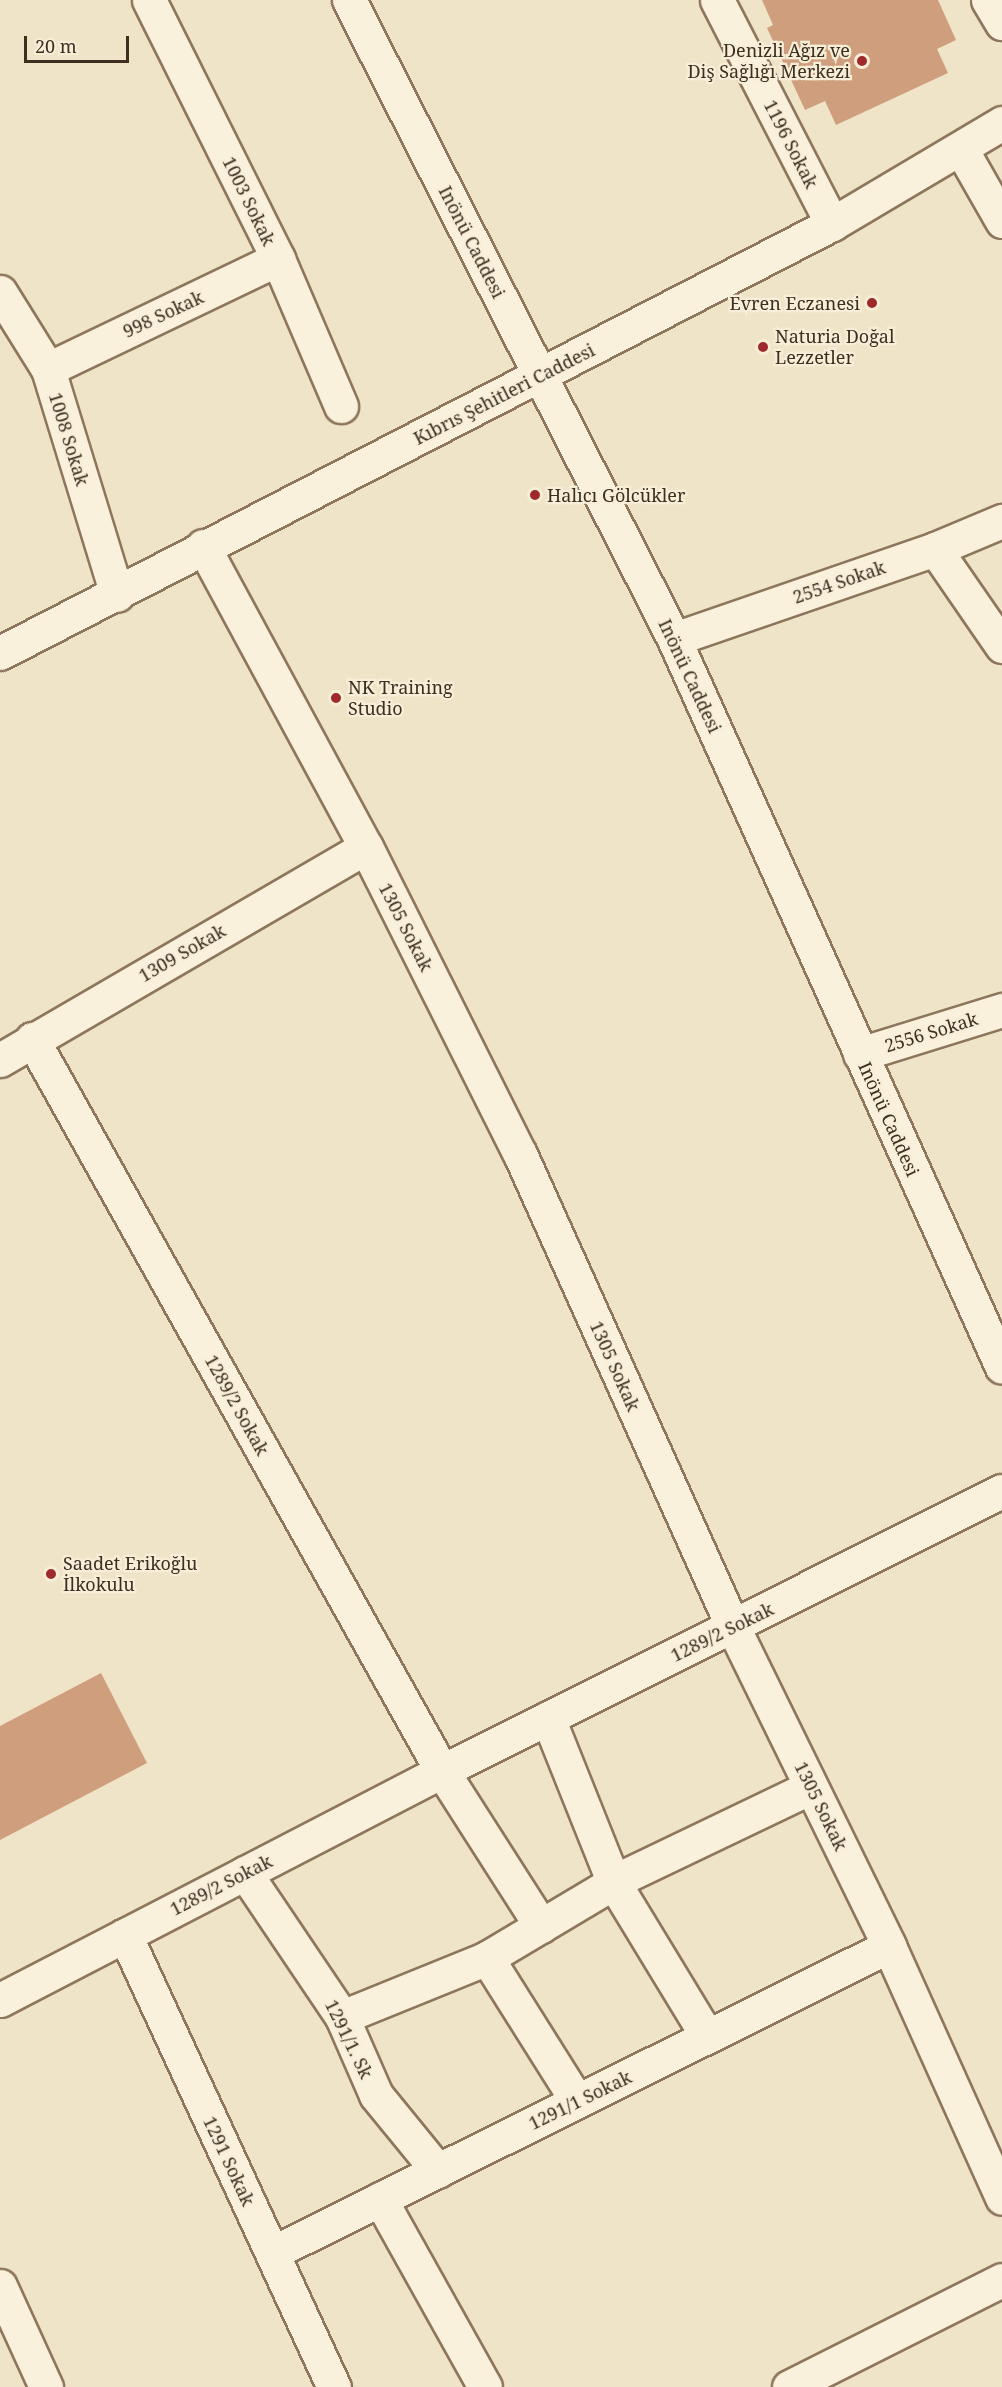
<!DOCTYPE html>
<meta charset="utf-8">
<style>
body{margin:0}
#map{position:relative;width:1002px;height:2387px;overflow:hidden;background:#f0e4c8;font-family:"Noto Serif",serif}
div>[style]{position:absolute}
.building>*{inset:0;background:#cf9f7d}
.roads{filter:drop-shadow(2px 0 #8d765c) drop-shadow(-2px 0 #8d765c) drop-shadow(0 2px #8d765c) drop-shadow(0 -2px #8d765c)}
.street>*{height:33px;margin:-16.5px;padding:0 16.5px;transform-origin:16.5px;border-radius:16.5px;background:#faf1dc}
.secondary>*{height:33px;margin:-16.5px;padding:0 16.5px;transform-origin:16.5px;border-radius:16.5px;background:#faf1dc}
.dots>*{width:16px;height:16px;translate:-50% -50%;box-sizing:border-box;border:3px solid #f7eed8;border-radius:50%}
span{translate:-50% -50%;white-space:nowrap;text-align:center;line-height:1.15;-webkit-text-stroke:4.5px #f7eed8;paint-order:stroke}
.poi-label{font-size:18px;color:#3d2e20}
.right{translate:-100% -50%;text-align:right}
.left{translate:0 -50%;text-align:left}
.street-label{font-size:18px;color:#3d2e20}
.scale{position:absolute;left:24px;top:36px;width:105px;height:27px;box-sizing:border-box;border:3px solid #3d2e20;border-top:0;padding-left:8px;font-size:18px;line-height:21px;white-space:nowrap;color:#3d2e20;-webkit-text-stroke:4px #f7eed8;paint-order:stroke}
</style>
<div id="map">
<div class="building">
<div style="clip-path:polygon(762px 0,938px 0,956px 40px,937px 49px,948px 73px,836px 125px,825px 101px,805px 110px,767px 28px,773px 25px)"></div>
<div style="clip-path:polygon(101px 1673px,147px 1763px,0 1840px,0 1726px)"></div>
</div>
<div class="roads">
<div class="street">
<div style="left:149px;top:0;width:289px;rotate:63.5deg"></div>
<div style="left:278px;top:259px;width:160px;rotate:66.8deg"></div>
<div style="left:717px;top:0;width:252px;rotate:62.8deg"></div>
<div style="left:988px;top:0;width:27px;rotate:59deg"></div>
<div style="left:961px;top:149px;width:83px;rotate:60.3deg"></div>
<div style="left:0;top:292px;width:91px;rotate:58.1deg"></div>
<div style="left:48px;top:369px;width:236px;rotate:73deg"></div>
<div style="left:48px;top:369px;width:255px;rotate:-25.6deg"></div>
<div style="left:203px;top:546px;width:342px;rotate:61.6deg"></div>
<div style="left:366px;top:847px;width:343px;rotate:63.4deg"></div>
<div style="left:520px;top:1154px;width:519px;rotate:65.76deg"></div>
<div style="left:733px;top:1627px;width:355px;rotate:63.9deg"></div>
<div style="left:889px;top:1946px;width:276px;rotate:65.8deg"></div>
<div style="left:935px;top:549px;width:118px;rotate:55.4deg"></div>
<div style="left:674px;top:639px;width:276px;rotate:-19deg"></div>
<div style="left:935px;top:549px;width:73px;rotate:-22.7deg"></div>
<div style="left:32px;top:1039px;width:839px;rotate:60.75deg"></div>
<div style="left:442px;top:1771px;width:184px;rotate:57.4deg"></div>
<div style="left:860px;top:1054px;width:149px;rotate:-17.2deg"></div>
<div style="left:0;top:1060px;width:423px;rotate:-30.2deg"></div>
<div style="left:548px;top:1718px;width:178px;rotate:68.2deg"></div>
<div style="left:614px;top:1883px;width:179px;rotate:58.7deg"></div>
<div style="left:245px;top:1873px;width:174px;rotate:56deg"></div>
<div style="left:342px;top:2017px;width:85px;rotate:66.4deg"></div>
<div style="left:376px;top:2095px;width:98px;rotate:50.8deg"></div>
<div style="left:125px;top:1935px;width:498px;rotate:65.2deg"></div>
<div style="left:487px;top:1958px;width:169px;rotate:57.8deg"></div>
<div style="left:0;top:2000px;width:498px;rotate:-27.4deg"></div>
<div style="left:442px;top:1771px;width:626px;rotate:-26.57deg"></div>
<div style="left:342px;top:2017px;width:157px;rotate:-22.1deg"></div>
<div style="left:487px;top:1958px;width:158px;rotate:-30.8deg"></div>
<div style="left:623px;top:1877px;width:208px;rotate:-25.6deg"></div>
<div style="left:380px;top:2199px;width:215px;rotate:60.8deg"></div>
<div style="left:272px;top:2253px;width:689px;rotate:-26.45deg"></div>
<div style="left:0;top:2286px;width:111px;rotate:65.5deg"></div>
</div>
<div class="secondary">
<div style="left:349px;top:0;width:717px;rotate:63.04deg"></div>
<div style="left:674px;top:639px;width:798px;rotate:65.75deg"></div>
<div style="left:0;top:653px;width:936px;rotate:-27.28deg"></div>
<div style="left:832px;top:224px;width:198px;rotate:-30.7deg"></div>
<div style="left:789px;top:2387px;width:238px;rotate:-26.7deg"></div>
</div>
</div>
<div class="dots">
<div style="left:862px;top:61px;background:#9e2a2b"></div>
<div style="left:872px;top:303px;background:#9e2a2b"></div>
<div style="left:763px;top:347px;background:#9e2a2b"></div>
<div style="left:535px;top:495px;background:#9e2a2b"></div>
<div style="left:336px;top:698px;background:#9e2a2b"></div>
<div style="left:51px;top:1574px;background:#9e2a2b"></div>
</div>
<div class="poi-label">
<span class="right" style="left:850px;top:61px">Denizli Ağız ve<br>Diş Sağlığı Merkezi</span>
<span class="right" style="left:860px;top:303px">Evren Eczanesi</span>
<span class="left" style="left:775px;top:347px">Naturia Doğal<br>Lezzetler</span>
<span class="left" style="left:547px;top:495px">Halıcı Gölcükler</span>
<span class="left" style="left:348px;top:698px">NK Training<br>Studio</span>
<span class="left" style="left:63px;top:1574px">Saadet Erikoğlu<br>İlkokulu</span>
</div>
<div class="street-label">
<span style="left:791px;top:144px;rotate:63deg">1196 Sokak</span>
<span style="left:249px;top:201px;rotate:64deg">1003 Sokak</span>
<span style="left:472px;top:242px;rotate:63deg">Inönü Caddesi</span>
<span style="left:163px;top:314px;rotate:-25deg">998 Sokak</span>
<span style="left:504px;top:394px;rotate:-27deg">Kıbrıs Şehitleri Caddesi</span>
<span style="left:69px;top:439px;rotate:73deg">1008 Sokak</span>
<span style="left:839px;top:582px;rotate:-19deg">2554 Sokak</span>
<span style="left:690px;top:676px;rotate:65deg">Inönü Caddesi</span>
<span style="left:406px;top:927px;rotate:63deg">1305 Sokak</span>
<span style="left:182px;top:953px;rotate:-30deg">1309 Sokak</span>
<span style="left:931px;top:1032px;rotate:-17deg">2556 Sokak</span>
<span style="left:889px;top:1119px;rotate:66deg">Inönü Caddesi</span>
<span style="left:615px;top:1366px;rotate:66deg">1305 Sokak</span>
<span style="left:237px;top:1405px;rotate:61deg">1289/2 Sokak</span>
<span style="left:722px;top:1632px;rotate:-26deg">1289/2 Sokak</span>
<span style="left:821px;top:1806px;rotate:64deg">1305 Sokak</span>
<span style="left:221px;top:1885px;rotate:-27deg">1289/2 Sokak</span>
<span style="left:349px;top:2039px;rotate:64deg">1291/1. Sk</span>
<span style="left:580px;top:2100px;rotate:-26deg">1291/1 Sokak</span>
<span style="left:229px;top:2161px;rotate:65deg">1291 Sokak</span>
</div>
<div class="scale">20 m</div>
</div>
